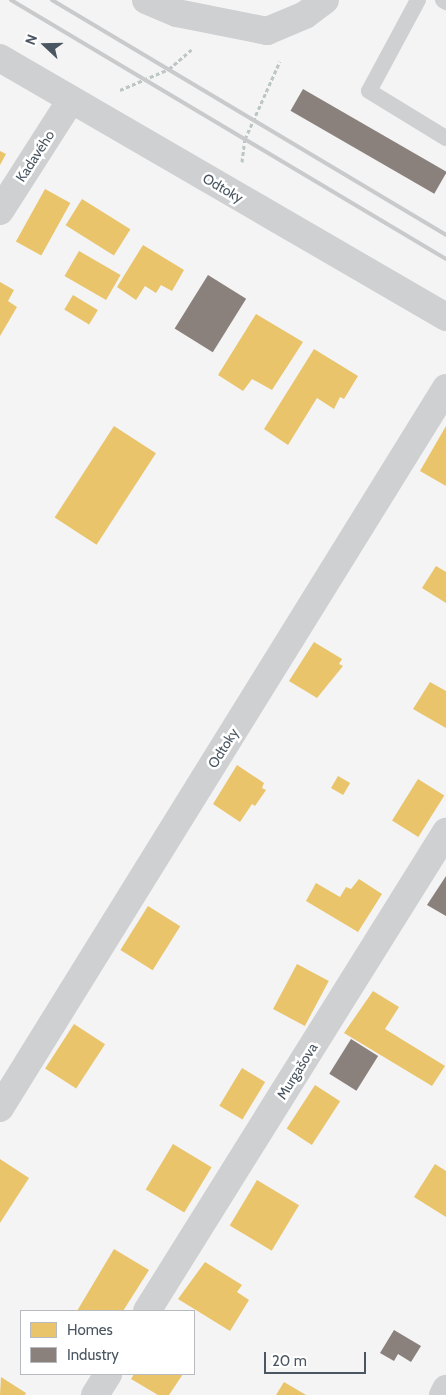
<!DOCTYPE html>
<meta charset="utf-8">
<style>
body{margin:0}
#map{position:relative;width:446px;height:1395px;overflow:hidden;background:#f4f4f4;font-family:Cabin,sans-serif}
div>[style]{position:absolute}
.homes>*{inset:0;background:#e9c46a;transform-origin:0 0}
.industry>*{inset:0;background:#8a817c;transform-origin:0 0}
.path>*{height:3px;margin-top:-1.5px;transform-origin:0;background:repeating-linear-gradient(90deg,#bcc7c4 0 4px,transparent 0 6.5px)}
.service>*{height:16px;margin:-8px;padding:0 8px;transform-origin:8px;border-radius:8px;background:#ced0d2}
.minor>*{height:28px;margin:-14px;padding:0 14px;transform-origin:14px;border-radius:14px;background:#ced0d2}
.rail>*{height:4px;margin:-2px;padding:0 2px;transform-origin:2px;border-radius:2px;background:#c9cacc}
span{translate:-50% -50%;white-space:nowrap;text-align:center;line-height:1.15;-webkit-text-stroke:5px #fff;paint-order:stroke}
.street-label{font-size:14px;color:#4a5661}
.legend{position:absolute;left:20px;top:1310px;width:175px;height:65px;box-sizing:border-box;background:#fff;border:1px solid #b7bbc0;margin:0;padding:6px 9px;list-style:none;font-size:15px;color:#4a5661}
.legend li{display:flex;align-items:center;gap:10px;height:25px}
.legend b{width:25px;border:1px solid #b7bbc0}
.north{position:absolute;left:20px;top:20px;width:50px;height:50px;-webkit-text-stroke:4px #fff;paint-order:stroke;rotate:291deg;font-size:14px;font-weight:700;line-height:20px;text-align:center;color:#4a5661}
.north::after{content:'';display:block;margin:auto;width:18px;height:22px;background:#4a5661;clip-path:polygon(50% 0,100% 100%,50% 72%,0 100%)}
.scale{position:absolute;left:264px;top:1352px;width:102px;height:22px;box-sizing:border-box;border:2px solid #4a5661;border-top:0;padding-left:6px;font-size:15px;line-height:18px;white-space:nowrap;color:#4a5661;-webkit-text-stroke:4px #fff;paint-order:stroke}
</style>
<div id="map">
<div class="homes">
<div style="clip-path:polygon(0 151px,6px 154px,0 165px)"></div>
<div style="left:45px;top:189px;width:29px;height:60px;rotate:29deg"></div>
<div style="left:82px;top:199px;width:57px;height:31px;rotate:32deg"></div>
<div style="clip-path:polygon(143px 245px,184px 270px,172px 291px,161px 285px,156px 293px,145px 286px,136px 300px,117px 287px)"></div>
<div style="left:79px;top:251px;width:48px;height:29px;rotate:30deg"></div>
<div style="clip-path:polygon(0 282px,14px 290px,8px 301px,17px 307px,0 336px)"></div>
<div style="left:73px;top:295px;width:29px;height:17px;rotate:31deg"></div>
<div style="clip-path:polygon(256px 314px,303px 342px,272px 390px,252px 379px,243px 391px,218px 375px)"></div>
<div style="clip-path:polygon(314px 349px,358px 376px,344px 399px,340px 397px,334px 409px,317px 398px,288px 445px,264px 429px)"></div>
<div style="left:114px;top:426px;width:50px;height:109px;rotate:33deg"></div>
<div style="clip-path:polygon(446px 426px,446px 486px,420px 471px)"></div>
<div style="clip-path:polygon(436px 566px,446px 572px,446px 603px,422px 588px)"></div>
<div style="clip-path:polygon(314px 642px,342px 659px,339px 664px,343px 666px,317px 698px,289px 681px)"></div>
<div style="clip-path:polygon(430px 682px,446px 691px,446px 728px,413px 709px)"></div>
<div style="clip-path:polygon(237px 765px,264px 783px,262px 788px,266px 790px,255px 806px,252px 804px,240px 822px,213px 804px)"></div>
<div style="left:338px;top:776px;width:14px;height:14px;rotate:30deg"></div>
<div style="left:418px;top:779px;width:31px;height:49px;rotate:32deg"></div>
<div style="clip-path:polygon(359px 879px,382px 894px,358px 932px,306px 901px,316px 883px,340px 897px,346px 887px,351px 889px)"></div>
<div style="left:148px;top:906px;width:38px;height:52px;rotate:32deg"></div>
<div style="left:297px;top:964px;width:36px;height:51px;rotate:28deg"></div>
<div style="clip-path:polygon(373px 991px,399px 1007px,385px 1029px,445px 1066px,432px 1086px,344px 1033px)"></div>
<div style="left:74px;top:1024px;width:37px;height:53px;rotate:33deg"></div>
<div style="left:242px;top:1068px;width:27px;height:44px;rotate:31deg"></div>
<div style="left:315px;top:1085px;width:30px;height:52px;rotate:33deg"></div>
<div style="left:173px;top:1144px;width:45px;height:53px;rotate:31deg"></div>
<div style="clip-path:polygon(0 1159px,29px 1178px,0 1223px)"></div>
<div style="clip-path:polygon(435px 1164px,446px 1171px,446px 1217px,414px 1197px)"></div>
<div style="left:257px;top:1180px;width:49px;height:53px;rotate:31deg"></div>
<div style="clip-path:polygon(114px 1249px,149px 1270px,123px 1311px,77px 1311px)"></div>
<div style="clip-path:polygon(205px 1262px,242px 1285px,237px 1292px,249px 1300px,230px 1331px,178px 1299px)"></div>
<div style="clip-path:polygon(134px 1374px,183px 1374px,169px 1395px,158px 1395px,131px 1379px)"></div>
<div style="clip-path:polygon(1px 1377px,26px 1393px,25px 1395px,0 1395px)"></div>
<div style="clip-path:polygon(284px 1382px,306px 1395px,276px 1395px)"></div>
</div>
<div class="industry">
<div style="left:303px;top:89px;width:166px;height:25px;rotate:30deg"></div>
<div style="left:208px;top:275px;width:45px;height:63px;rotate:32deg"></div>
<div style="clip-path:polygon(446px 876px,446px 916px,427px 905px)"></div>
<div style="left:351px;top:1039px;width:32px;height:41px;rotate:32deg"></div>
<div style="clip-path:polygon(394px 1330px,421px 1346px,411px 1362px,398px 1354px,394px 1361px,380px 1353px)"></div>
</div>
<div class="path">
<div style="left:120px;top:90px;width:53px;rotate:-23.2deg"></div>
<div style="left:169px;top:69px;width:30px;rotate:-41deg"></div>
<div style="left:242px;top:162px;width:23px;rotate:-83deg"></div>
<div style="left:245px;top:139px;width:85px;rotate:-65.8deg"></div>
</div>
<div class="service">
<div style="left:418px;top:0;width:103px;rotate:118.3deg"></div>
<div style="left:369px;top:91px;width:90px;rotate:31.4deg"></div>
<div style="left:443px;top:0;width:4px;rotate:34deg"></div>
</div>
<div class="minor">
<div style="left:146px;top:0;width:34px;rotate:23deg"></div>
<div style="left:177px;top:13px;width:92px;rotate:11.3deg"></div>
<div style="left:267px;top:31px;width:41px;rotate:-22.8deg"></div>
<div style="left:305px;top:15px;width:25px;rotate:-37deg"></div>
<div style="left:0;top:58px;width:516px;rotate:30.14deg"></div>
<div style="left:0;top:211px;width:132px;rotate:-57.4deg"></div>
<div style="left:0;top:1108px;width:847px;rotate:-58.22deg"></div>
<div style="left:147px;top:1311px;width:565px;rotate:-58.03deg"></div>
<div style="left:95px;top:1395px;width:25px;rotate:-58deg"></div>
<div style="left:443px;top:1395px;width:7px;rotate:-63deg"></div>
</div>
<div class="rail">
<div style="left:11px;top:0;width:506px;rotate:30.77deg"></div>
<div style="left:52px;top:0;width:459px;rotate:30.8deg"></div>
</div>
<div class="street-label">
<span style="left:35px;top:156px;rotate:-57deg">Kadavého</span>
<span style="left:223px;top:188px;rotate:30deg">Odtoky</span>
<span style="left:223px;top:748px;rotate:-58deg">Odtoky</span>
<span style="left:297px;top:1071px;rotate:-58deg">Murgašova</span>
</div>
<ul class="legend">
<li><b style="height:14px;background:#e9c46a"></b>Homes</li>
<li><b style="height:14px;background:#8a817c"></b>Industry</li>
</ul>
<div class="north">N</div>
<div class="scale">20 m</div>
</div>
